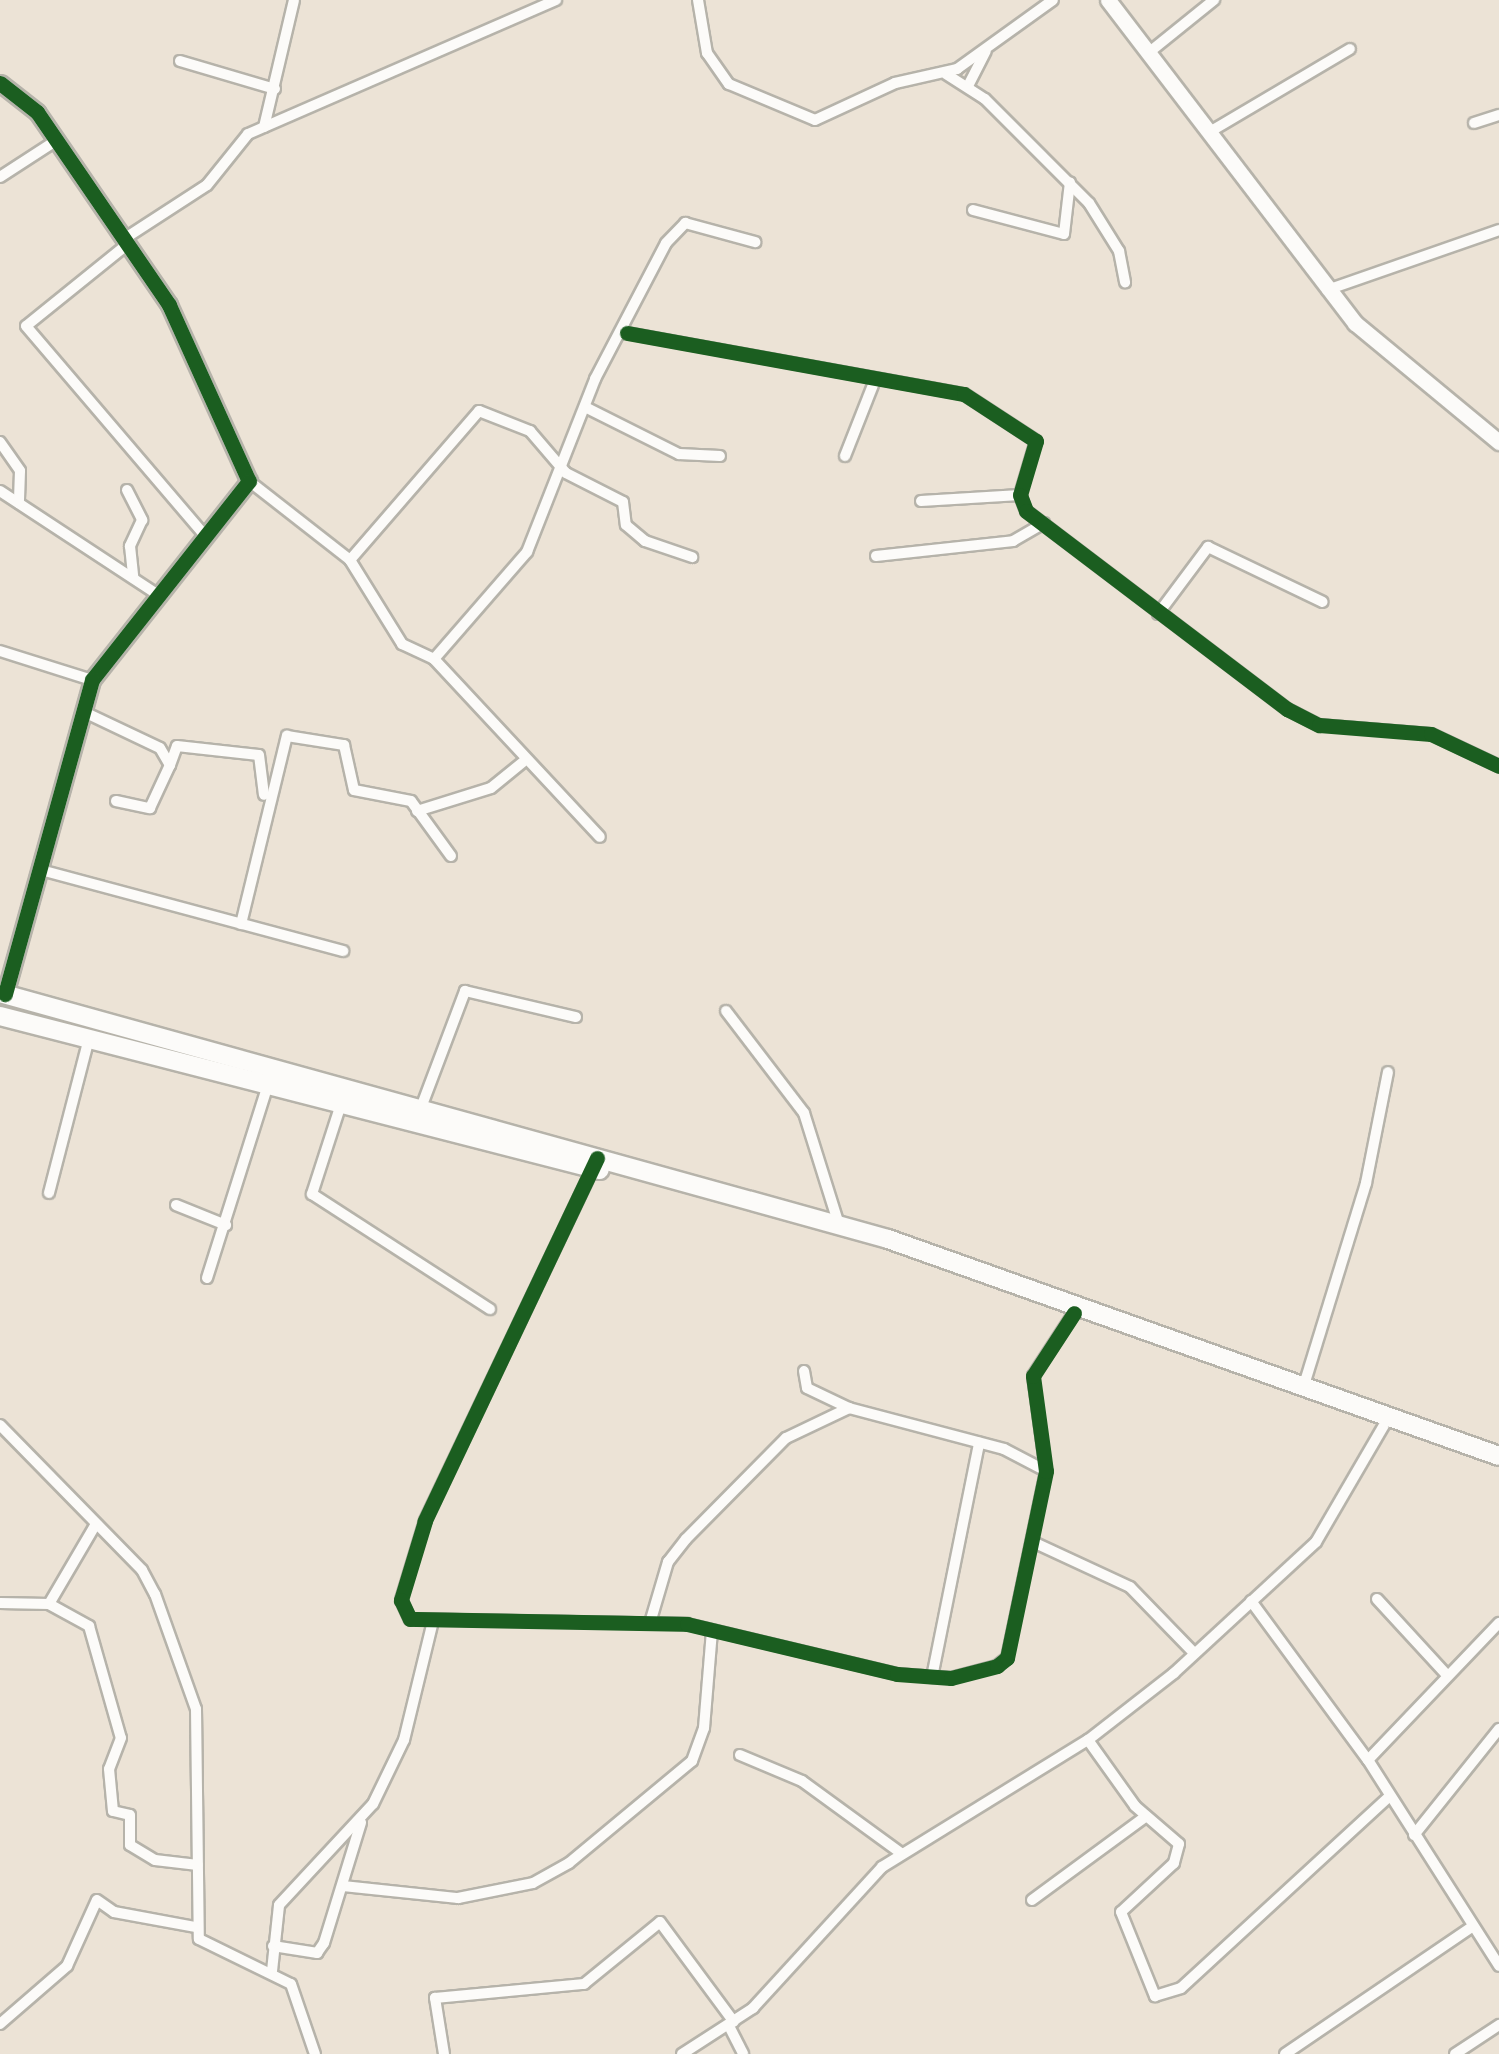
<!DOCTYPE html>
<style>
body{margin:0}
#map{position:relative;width:1499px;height:2054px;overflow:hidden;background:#ece3d6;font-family:"Playpen Sans",sans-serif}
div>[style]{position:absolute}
.roads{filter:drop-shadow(2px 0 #b6b3aa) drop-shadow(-2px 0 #b6b3aa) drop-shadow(0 2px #b6b3aa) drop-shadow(0 -2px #b6b3aa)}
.street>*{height:10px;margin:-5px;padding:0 5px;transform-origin:5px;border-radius:5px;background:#fcfbf9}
.secondary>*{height:15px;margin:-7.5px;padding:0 7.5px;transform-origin:7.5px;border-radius:7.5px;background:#fcfbf9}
.primary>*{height:18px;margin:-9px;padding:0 9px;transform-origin:9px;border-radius:9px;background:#fcfbf9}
.cycleway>*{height:15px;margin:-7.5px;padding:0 7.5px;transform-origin:7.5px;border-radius:7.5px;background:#1b5e20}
span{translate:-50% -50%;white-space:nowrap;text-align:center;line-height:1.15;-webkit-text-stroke:9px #fcf5e5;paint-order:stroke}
</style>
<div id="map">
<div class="roads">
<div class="street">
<div style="left:698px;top:0;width:54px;rotate:80.4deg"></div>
<div style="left:707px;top:53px;width:38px;rotate:55deg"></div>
<div style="left:729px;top:84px;width:93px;rotate:22.7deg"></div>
<div style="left:815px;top:120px;width:88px;rotate:-24.8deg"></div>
<div style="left:895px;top:83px;width:64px;rotate:-12.7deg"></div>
<div style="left:957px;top:69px;width:118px;rotate:-35.7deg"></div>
<div style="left:1152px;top:50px;width:80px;rotate:-38.9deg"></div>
<div style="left:180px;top:61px;width:99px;rotate:16.4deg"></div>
<div style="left:946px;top:74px;width:46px;rotate:32.7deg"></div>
<div style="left:985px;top:99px;width:147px;rotate:45deg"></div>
<div style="left:1089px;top:203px;width:57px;rotate:58deg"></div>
<div style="left:1119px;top:251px;width:32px;rotate:79deg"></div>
<div style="left:968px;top:86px;width:39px;rotate:-63deg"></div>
<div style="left:1474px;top:123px;width:26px;rotate:-18deg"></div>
<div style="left:264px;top:127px;width:130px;rotate:-76.7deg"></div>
<div style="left:1213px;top:130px;width:159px;rotate:-30.6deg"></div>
<div style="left:0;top:177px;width:68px;rotate:-33deg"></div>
<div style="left:973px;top:210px;width:94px;rotate:14.8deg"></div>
<div style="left:1064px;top:234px;width:52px;rotate:-83.4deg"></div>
<div style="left:127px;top:237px;width:95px;rotate:-33deg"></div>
<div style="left:207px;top:185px;width:65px;rotate:-51.2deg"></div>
<div style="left:248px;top:134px;width:336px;rotate:-23.5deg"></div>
<div style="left:129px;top:243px;width:132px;rotate:141.1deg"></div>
<div style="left:26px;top:326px;width:277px;rotate:49.5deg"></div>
<div style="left:1327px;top:290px;width:182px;rotate:-19.2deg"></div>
<div style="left:627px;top:333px;width:342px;rotate:10.3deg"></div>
<div style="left:964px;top:394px;width:86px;rotate:33.1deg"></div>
<div style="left:1036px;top:441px;width:56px;rotate:106.5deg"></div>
<div style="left:1020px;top:495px;width:17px;rotate:69deg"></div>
<div style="left:1026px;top:511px;width:328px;rotate:37.2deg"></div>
<div style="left:1287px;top:709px;width:36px;rotate:27deg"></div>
<div style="left:1319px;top:725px;width:112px;rotate:4.6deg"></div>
<div style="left:1431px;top:734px;width:75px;rotate:25.2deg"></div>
<div style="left:587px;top:408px;width:103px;rotate:26.6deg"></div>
<div style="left:679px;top:454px;width:41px;rotate:2.8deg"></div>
<div style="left:0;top:442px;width:35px;rotate:55deg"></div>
<div style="left:20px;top:471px;width:32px;rotate:92deg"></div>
<div style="left:845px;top:456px;width:82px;rotate:-68.5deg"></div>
<div style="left:249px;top:481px;width:128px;rotate:38deg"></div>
<div style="left:350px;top:560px;width:99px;rotate:58.2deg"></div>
<div style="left:402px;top:644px;width:35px;rotate:25deg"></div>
<div style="left:434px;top:659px;width:243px;rotate:47deg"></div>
<div style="left:127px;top:490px;width:34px;rotate:63deg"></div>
<div style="left:142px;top:520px;width:29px;rotate:115deg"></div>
<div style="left:130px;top:546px;width:31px;rotate:84deg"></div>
<div style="left:0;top:491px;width:186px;rotate:33.3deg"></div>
<div style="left:921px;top:501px;width:99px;rotate:-3.5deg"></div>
<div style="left:876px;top:556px;width:138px;rotate:-6.2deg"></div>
<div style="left:1013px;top:541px;width:36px;rotate:-30deg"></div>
<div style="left:350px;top:560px;width:197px;rotate:-49.1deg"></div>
<div style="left:479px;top:411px;width:55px;rotate:21.4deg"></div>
<div style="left:530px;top:431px;width:55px;rotate:49.4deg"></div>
<div style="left:566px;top:473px;width:64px;rotate:27deg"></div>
<div style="left:623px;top:502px;width:23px;rotate:83deg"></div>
<div style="left:626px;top:525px;width:25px;rotate:40deg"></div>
<div style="left:645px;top:541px;width:50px;rotate:18.8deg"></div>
<div style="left:1158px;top:614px;width:84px;rotate:-53.3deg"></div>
<div style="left:1208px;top:547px;width:127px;rotate:25.6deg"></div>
<div style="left:0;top:651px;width:96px;rotate:17.5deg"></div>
<div style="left:434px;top:659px;width:142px;rotate:-49deg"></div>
<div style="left:527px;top:552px;width:186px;rotate:-68.5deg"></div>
<div style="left:595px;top:379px;width:153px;rotate:-62.4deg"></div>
<div style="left:666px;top:243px;width:28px;rotate:-46deg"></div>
<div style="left:685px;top:223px;width:73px;rotate:15.2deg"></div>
<div style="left:82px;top:711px;width:86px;rotate:25.4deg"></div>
<div style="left:160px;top:748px;width:20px;rotate:60deg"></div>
<div style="left:170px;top:765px;width:20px;rotate:-70deg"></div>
<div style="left:177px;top:746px;width:82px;rotate:6.3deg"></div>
<div style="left:259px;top:755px;width:40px;rotate:82.9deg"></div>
<div style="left:116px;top:801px;width:35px;rotate:12deg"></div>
<div style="left:150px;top:808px;width:47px;rotate:-65.1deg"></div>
<div style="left:417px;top:811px;width:77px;rotate:-17.3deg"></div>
<div style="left:491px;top:788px;width:41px;rotate:-39.1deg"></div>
<div style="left:41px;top:870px;width:313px;rotate:15deg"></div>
<div style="left:241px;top:924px;width:194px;rotate:-76.3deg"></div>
<div style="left:287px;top:736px;width:58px;rotate:9deg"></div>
<div style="left:344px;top:745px;width:46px;rotate:77.5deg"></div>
<div style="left:354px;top:790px;width:58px;rotate:10.9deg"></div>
<div style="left:411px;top:801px;width:68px;rotate:54deg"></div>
<div style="left:726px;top:1011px;width:128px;rotate:52.6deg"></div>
<div style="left:804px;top:1113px;width:117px;rotate:72.6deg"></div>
<div style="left:342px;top:1101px;width:98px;rotate:107.9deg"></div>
<div style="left:312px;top:1194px;width:212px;rotate:32.9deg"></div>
<div style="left:422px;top:1105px;width:122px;rotate:-69.3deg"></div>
<div style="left:465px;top:991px;width:114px;rotate:13.2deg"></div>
<div style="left:595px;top:1164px;width:395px;rotate:115.5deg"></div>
<div style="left:425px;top:1521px;width:83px;rotate:106.9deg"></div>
<div style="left:401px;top:1600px;width:21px;rotate:65deg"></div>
<div style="left:410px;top:1619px;width:277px;rotate:1deg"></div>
<div style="left:687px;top:1624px;width:216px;rotate:13.4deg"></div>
<div style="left:897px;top:1674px;width:54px;rotate:4.2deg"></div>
<div style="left:951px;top:1678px;width:48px;rotate:-14.6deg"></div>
<div style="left:997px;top:1666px;width:13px;rotate:-39deg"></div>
<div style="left:1007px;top:1658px;width:191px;rotate:-78.2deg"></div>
<div style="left:1046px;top:1471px;width:96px;rotate:-97.8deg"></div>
<div style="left:1033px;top:1376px;width:75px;rotate:-56.9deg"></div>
<div style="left:49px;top:1193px;width:160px;rotate:-75.5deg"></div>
<div style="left:176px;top:1205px;width:54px;rotate:21.8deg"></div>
<div style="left:207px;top:1278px;width:203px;rotate:-72.5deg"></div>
<div style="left:804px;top:1371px;width:17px;rotate:80deg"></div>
<div style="left:807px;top:1388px;width:47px;rotate:25.5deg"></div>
<div style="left:849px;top:1408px;width:160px;rotate:14.8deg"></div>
<div style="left:1004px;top:1449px;width:47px;rotate:27.6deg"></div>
<div style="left:1304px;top:1385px;width:211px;rotate:-72.9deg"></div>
<div style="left:1366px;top:1183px;width:113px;rotate:-78.8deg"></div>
<div style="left:0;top:1425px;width:203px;rotate:45.6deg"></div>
<div style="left:142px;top:1570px;width:27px;rotate:62deg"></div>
<div style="left:155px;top:1594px;width:122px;rotate:70.4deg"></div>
<div style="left:196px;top:1709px;width:230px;rotate:89.3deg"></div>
<div style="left:199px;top:1939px;width:102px;rotate:26.1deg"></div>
<div style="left:291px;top:1984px;width:74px;rotate:71.1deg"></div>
<div style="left:1033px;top:1542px;width:107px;rotate:24.9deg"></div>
<div style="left:1130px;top:1587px;width:91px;rotate:45.9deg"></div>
<div style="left:1377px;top:1599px;width:102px;rotate:47.4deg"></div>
<div style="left:1251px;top:1601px;width:197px;rotate:53.7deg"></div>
<div style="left:1368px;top:1760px;width:244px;rotate:57.5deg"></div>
<div style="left:0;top:1603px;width:49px;rotate:1.2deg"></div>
<div style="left:49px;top:1604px;width:46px;rotate:28.8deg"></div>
<div style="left:89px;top:1626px;width:116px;rotate:74.1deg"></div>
<div style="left:121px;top:1738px;width:33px;rotate:111deg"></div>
<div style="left:109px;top:1769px;width:42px;rotate:84.6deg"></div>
<div style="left:113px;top:1811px;width:17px;rotate:13deg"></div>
<div style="left:130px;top:1815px;width:30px;rotate:90deg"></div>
<div style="left:130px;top:1845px;width:29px;rotate:31deg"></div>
<div style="left:155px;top:1860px;width:43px;rotate:6.6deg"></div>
<div style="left:49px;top:1604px;width:93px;rotate:-59.6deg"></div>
<div style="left:650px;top:1623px;width:64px;rotate:-73.6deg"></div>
<div style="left:668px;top:1562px;width:29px;rotate:-52deg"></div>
<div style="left:686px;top:1539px;width:142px;rotate:-45.3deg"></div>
<div style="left:786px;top:1438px;width:70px;rotate:-25.5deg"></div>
<div style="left:932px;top:1677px;width:239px;rotate:-78.6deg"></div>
<div style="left:1088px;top:1740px;width:81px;rotate:54.5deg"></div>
<div style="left:1135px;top:1806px;width:58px;rotate:40.8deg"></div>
<div style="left:1179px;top:1844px;width:20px;rotate:105deg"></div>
<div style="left:1174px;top:1863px;width:72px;rotate:137.2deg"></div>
<div style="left:1121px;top:1912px;width:91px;rotate:68deg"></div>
<div style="left:1155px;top:1996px;width:27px;rotate:-17deg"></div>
<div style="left:1181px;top:1988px;width:282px;rotate:-42.6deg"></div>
<div style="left:740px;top:1755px;width:67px;rotate:22.8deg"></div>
<div style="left:802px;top:1781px;width:124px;rotate:36.1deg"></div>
<div style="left:1368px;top:1760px;width:190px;rotate:-46.3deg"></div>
<div style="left:1414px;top:1835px;width:136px;rotate:-51.3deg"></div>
<div style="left:343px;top:1886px;width:116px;rotate:6deg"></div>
<div style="left:458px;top:1898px;width:76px;rotate:-11.3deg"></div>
<div style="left:533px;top:1883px;width:41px;rotate:-29.1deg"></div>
<div style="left:569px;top:1863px;width:160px;rotate:-39.7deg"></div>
<div style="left:692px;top:1761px;width:35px;rotate:-70deg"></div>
<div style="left:704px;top:1728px;width:98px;rotate:-85.3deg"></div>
<div style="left:1032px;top:1900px;width:140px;rotate:-36.3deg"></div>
<div style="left:273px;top:1946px;width:45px;rotate:9deg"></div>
<div style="left:317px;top:1953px;width:12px;rotate:-55deg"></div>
<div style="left:324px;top:1943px;width:126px;rotate:-72.9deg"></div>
<div style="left:272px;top:1971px;width:66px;rotate:-83.9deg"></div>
<div style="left:279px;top:1905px;width:138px;rotate:-47.1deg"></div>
<div style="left:373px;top:1804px;width:71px;rotate:-64.2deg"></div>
<div style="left:404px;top:1740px;width:118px;rotate:-76.3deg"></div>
<div style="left:0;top:2024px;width:89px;rotate:-40.9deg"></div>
<div style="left:67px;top:1966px;width:72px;rotate:-65.6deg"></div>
<div style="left:97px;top:1900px;width:21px;rotate:35deg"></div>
<div style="left:114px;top:1912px;width:82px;rotate:10.5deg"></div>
<div style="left:729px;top:2026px;width:31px;rotate:63deg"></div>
<div style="left:444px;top:2054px;width:57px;rotate:-99.1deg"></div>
<div style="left:435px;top:1998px;width:150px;rotate:-5.4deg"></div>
<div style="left:584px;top:1984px;width:98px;rotate:-39.2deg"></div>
<div style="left:660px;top:1922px;width:124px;rotate:53.5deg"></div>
<div style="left:682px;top:2054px;width:85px;rotate:-32.9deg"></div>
<div style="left:753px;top:2008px;width:191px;rotate:-47.5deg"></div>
<div style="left:882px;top:1867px;width:242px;rotate:-31.7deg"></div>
<div style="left:1088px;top:1740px;width:109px;rotate:-37.9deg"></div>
<div style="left:1174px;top:1673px;width:193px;rotate:-42.7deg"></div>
<div style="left:1316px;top:1542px;width:135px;rotate:-59.8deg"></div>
<div style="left:1285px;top:2054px;width:226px;rotate:-34.2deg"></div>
<div style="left:1455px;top:2054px;width:53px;rotate:-33.4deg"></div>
</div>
<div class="secondary">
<div style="left:1108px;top:0;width:407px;rotate:52.6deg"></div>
<div style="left:1355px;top:323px;width:187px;rotate:39.6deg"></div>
<div style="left:0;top:83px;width:47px;rotate:38.1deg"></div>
<div style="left:37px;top:112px;width:234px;rotate:55.6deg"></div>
<div style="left:169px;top:305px;width:193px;rotate:65.6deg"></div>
<div style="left:249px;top:481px;width:253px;rotate:128.3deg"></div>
<div style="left:92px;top:680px;width:326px;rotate:105.5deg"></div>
</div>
<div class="primary">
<div style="left:0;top:993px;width:921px;rotate:15.48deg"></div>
<div style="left:888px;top:1239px;width:648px;rotate:19.55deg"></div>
<div style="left:0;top:1016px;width:619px;rotate:14.4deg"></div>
</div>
</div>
<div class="cycleway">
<div style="left:0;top:83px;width:47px;rotate:38.1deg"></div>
<div style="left:37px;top:112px;width:234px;rotate:55.6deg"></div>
<div style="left:169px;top:305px;width:193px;rotate:65.6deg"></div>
<div style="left:249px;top:481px;width:253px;rotate:128.3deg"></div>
<div style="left:92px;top:680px;width:326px;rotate:105.5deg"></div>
<div style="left:627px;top:333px;width:342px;rotate:10.3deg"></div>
<div style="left:964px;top:394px;width:86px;rotate:33.1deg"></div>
<div style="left:1036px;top:441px;width:56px;rotate:106.5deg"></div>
<div style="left:1020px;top:495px;width:17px;rotate:69deg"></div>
<div style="left:1026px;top:511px;width:328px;rotate:37.2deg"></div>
<div style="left:1287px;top:709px;width:36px;rotate:27deg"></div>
<div style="left:1319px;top:725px;width:112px;rotate:4.6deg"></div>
<div style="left:1431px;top:734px;width:75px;rotate:25.2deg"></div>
<div style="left:597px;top:1158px;width:402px;rotate:115.4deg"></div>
<div style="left:425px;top:1521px;width:83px;rotate:106.9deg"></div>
<div style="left:401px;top:1600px;width:21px;rotate:65deg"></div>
<div style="left:410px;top:1619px;width:277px;rotate:1deg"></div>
<div style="left:687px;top:1624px;width:216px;rotate:13.4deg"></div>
<div style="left:897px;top:1674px;width:54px;rotate:4.2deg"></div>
<div style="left:951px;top:1678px;width:48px;rotate:-14.6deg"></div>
<div style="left:997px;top:1666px;width:13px;rotate:-39deg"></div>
<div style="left:1007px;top:1658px;width:191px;rotate:-78.2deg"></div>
<div style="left:1046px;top:1471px;width:96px;rotate:-97.8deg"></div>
<div style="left:1033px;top:1376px;width:75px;rotate:-56.9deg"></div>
</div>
</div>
